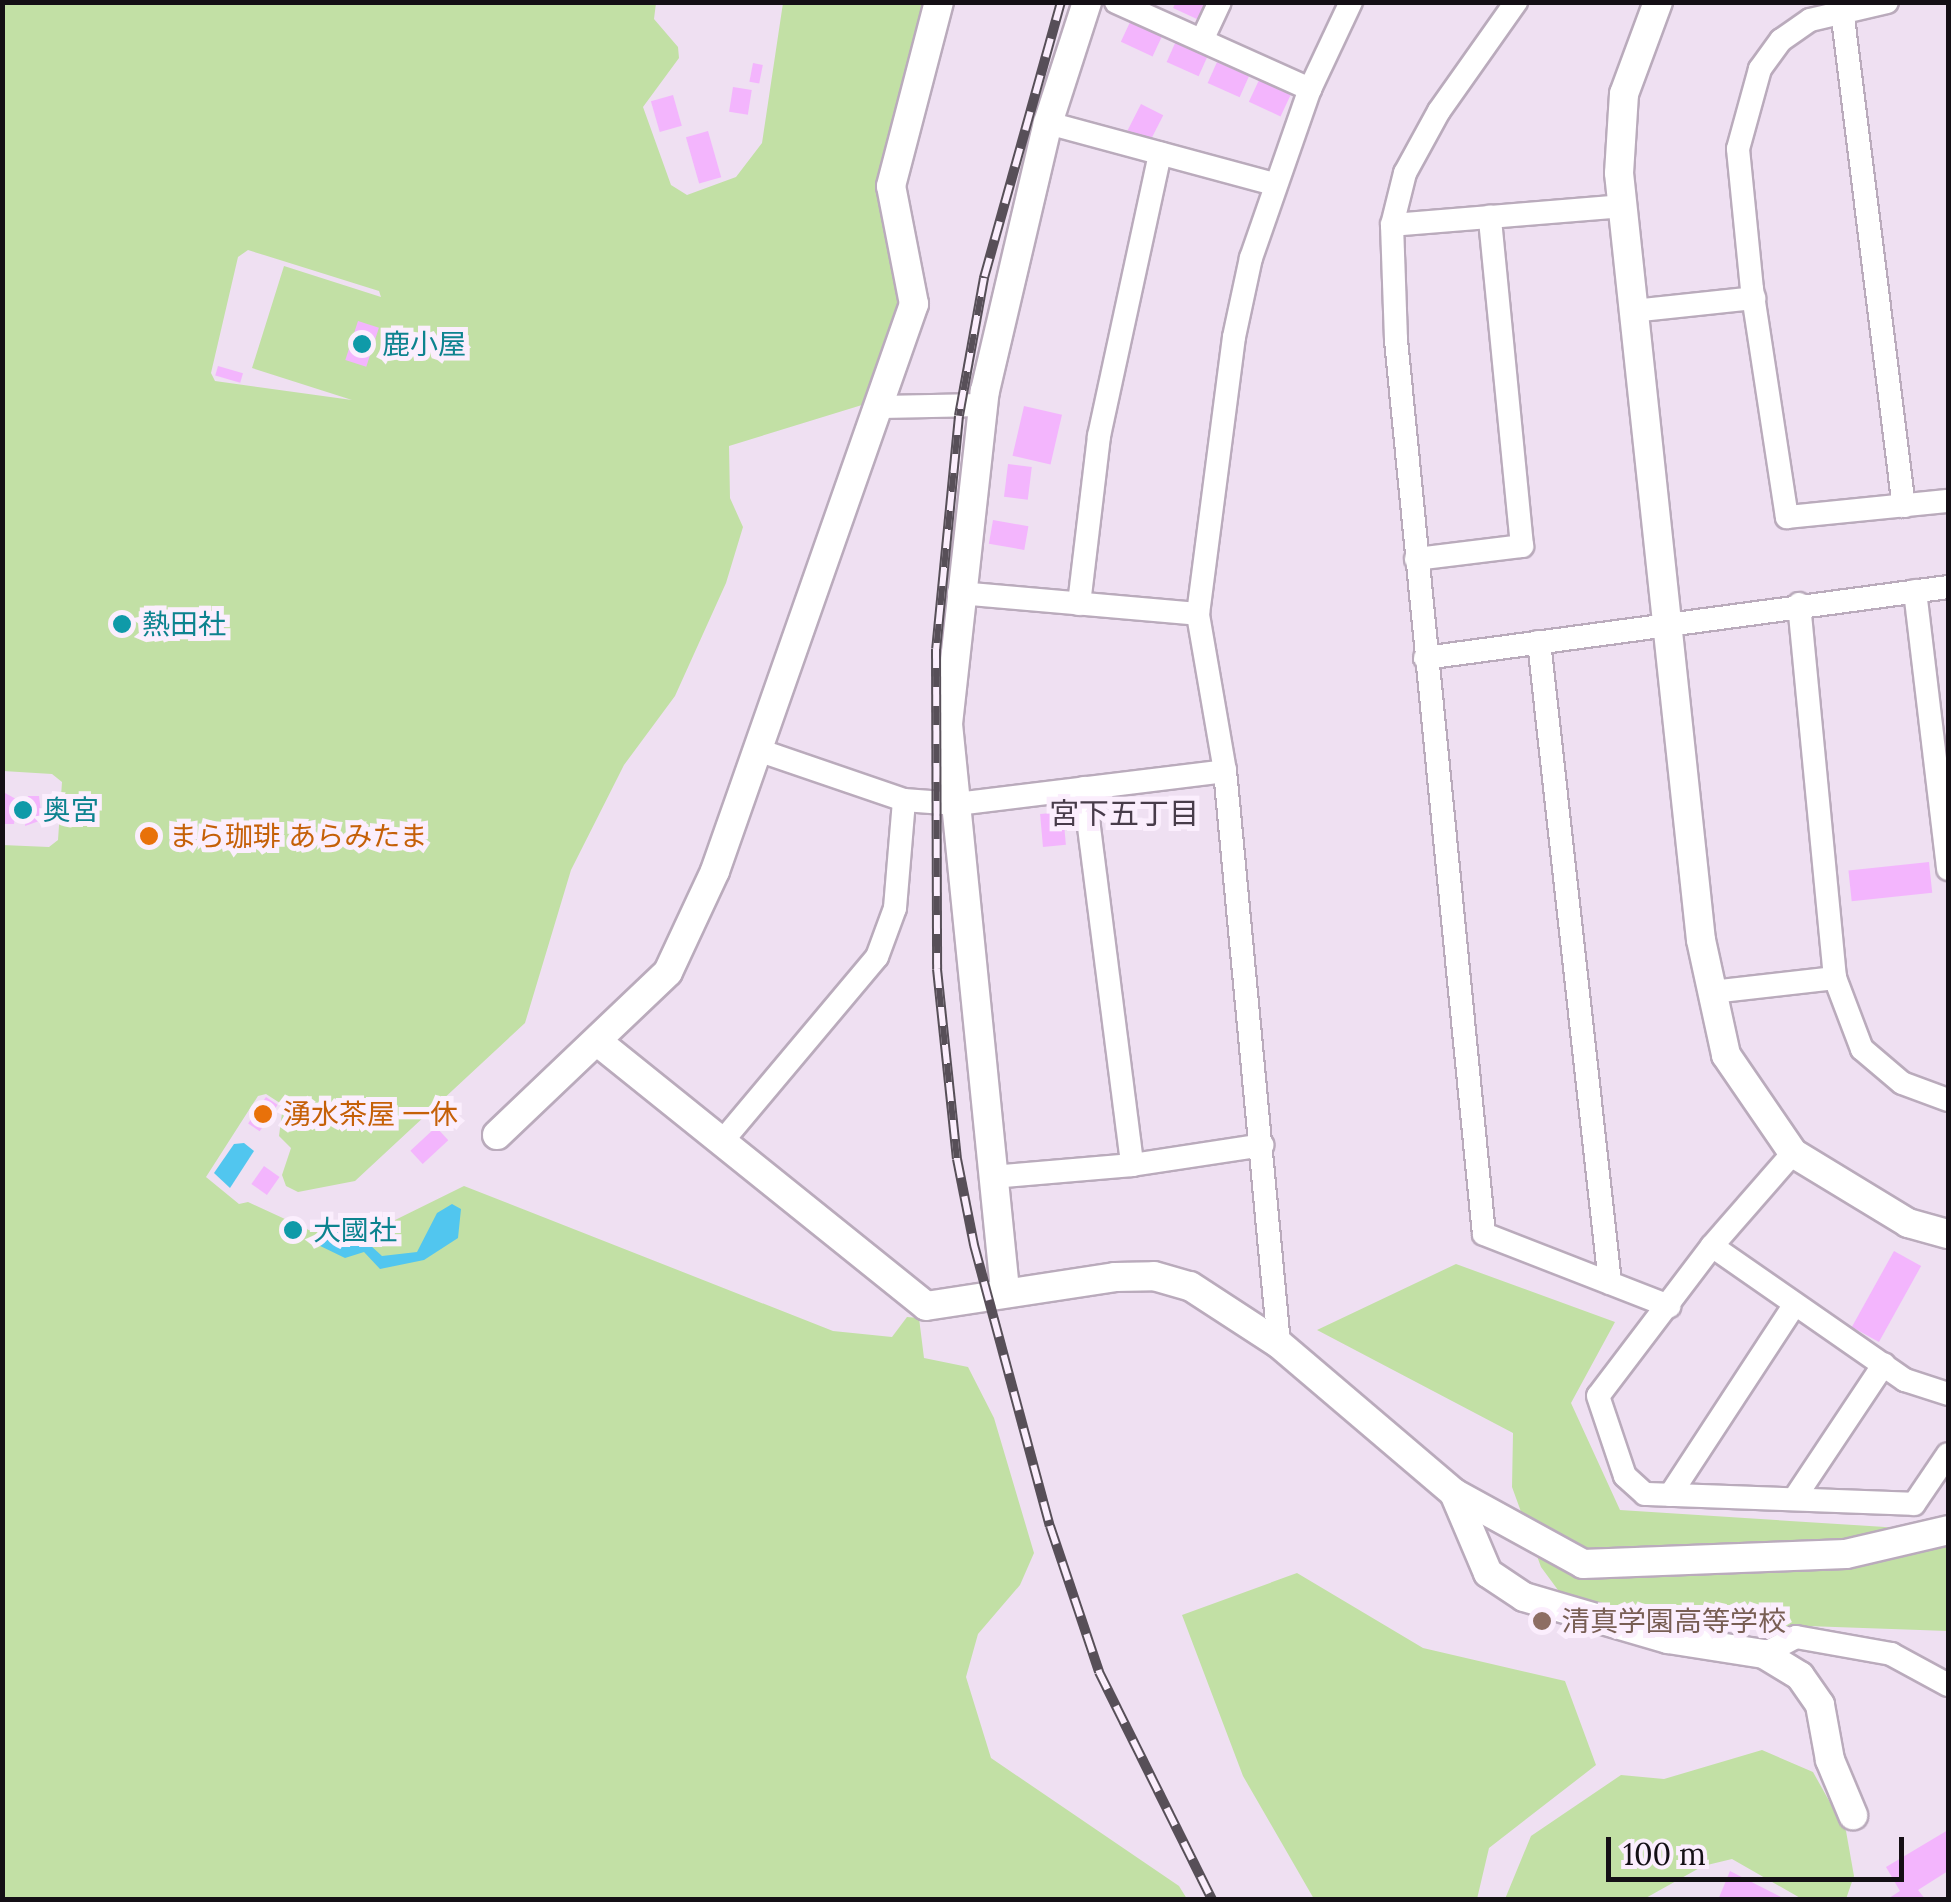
<!DOCTYPE html>
<meta charset="utf-8">
<style>
body{margin:0}
#map{position:relative;width:1951px;height:1902px;overflow:hidden;background:#efe0f2;font-family:Lora,"Noto Sans JP",serif}
div>[style]{position:absolute}
.green>*{inset:0;background:#c2e0a5}
.water>*{inset:0;background:#51c6ef}
.building>*{inset:0;background:#f3b5fd;transform-origin:0 0}
.roads{filter:drop-shadow(2px 0 #baabbc) drop-shadow(-2px 0 #baabbc) drop-shadow(0 2px #baabbc) drop-shadow(0 -2px #baabbc)}
.minor>*{height:22px;margin:-11px;padding:0 11px;transform-origin:11px;border-radius:11px;background:#fff}
.tertiary>*{height:28px;margin:-14px;padding:0 14px;transform-origin:14px;border-radius:14px;background:#fff}
.rail>*{height:10px;margin-top:-5px;transform-origin:0;background:repeating-linear-gradient(90deg,#fbeefd 0 19px,#574f58 0 38px);box-sizing:border-box;border-block:2px solid #574f58}
.dots>*{width:28px;height:28px;translate:-50% -50%;box-sizing:border-box;border:5px solid #fbeefd;border-radius:50%}
span{translate:-50% -50%;white-space:nowrap;text-align:center;line-height:1.15;-webkit-text-stroke:10px #fbeefd;paint-order:stroke}
.culture-label{font-size:28px;color:#0d838f}
.left{translate:0 -50%;text-align:left}
.food-label{font-size:28px;color:#c56008}
.education-label{font-size:28px;color:#785e54}
.neighbourhood-label{font-size:30px;color:#483c4a}
.frame{position:absolute;inset:0;border:5px solid #140f15;pointer-events:none}
.scale{position:absolute;left:1606px;top:1837px;width:298px;height:45px;box-sizing:border-box;border:5px solid #140f15;border-top:0;padding-left:12px;font-size:30px;line-height:35px;white-space:nowrap;color:#140f15;-webkit-text-stroke:8px #fbeefd;paint-order:stroke}
</style>
<div id="map">
<div class="green">
<div style="clip-path:polygon(evenodd,3px 3px,656px 3px,654px 19px,678px 47px,679px 58px,643px 107px,671px 185px,687px 195px,736px 177px,762px 143px,783px 3px,925px 3px,884px 190px,904px 304px,872px 394px,862px 405px,729px 446px,730px 498px,743px 527px,726px 583px,675px 696px,624px 765px,571px 870px,525px 1023px,355px 1181px,298px 1192px,286px 1186px,282px 1175px,291px 1148px,279px 1136px,283px 1105px,266px 1094px,258px 1096px,206px 1177px,239px 1204px,248px 1202px,311px 1231px,389px 1223px,464px 1186px,833px 1331px,892px 1337px,907px 1317px,919px 1318px,924px 1358px,968px 1367px,994px 1418px,1034px 1553px,1020px 1585px,978px 1634px,966px 1677px,991px 1758px,1179px 1886px,1187px 1899px,3px 1899px,2px 845px,49px 847px,58px 840px,62px 782px,52px 774px,3px 771px,3px 3px,248px 250px,379px 291px,381px 297px,284px 266px,252px 368px,352px 400px,215px 381px,211px 373px,238px 257px,248px 250px)"></div>
<div style="clip-path:polygon(1456px 1264px,1615px 1322px,1571px 1403px,1620px 1510px,1885px 1527px,1948px 1538px,1948px 1631px,1807px 1626px,1603px 1634px,1583px 1624px,1541px 1567px,1512px 1487px,1513px 1433px,1317px 1330px)"></div>
<div style="clip-path:polygon(1297px 1573px,1423px 1648px,1565px 1681px,1596px 1765px,1489px 1848px,1477px 1899px,1314px 1899px,1243px 1776px,1182px 1615px)"></div>
<div style="clip-path:polygon(1762px 1750px,1813px 1772px,1846px 1831px,1854px 1876px,1846px 1899px,1802px 1899px,1732px 1859px,1703px 1866px,1644px 1899px,1505px 1899px,1531px 1836px,1621px 1775px,1664px 1779px)"></div>
</div>
<div class="water">
<div style="clip-path:polygon(244px 1143px,254px 1151px,230px 1188px,214px 1173px,234px 1144px)"></div>
<div style="clip-path:polygon(452px 1204px,461px 1209px,458px 1238px,424px 1260px,380px 1269px,364px 1252px,345px 1258px,312px 1242px,340px 1225px,366px 1224px,370px 1245px,382px 1256px,417px 1252px,437px 1213px)"></div>
</div>
<div class="building">
<div style="clip-path:polygon(1176px 2px,1207px 2px,1199px 20px,1173px 8px)"></div>
<div style="left:1131px;top:20px;width:35px;height:24px;rotate:25deg"></div>
<div style="left:1176px;top:41px;width:35px;height:23px;rotate:24deg"></div>
<div style="left:1217px;top:62px;width:35px;height:23px;rotate:24deg"></div>
<div style="left:753px;top:63px;width:10px;height:19px;rotate:11deg"></div>
<div style="left:1259px;top:80px;width:35px;height:24px;rotate:25deg"></div>
<div style="left:733px;top:87px;width:19px;height:25px;rotate:9deg"></div>
<div style="left:673px;top:95px;width:32px;height:23px;rotate:74deg"></div>
<div style="left:1141px;top:104px;width:25px;height:30px;rotate:27deg"></div>
<div style="left:708px;top:131px;width:48px;height:23px;rotate:74deg"></div>
<div style="left:358px;top:321px;width:22px;height:41px;rotate:18deg"></div>
<div style="left:218px;top:366px;width:26px;height:10px;rotate:16deg"></div>
<div style="left:1024px;top:406px;width:39px;height:51px;rotate:13deg"></div>
<div style="left:1008px;top:464px;width:24px;height:33px;rotate:7deg"></div>
<div style="left:993px;top:520px;width:36px;height:24px;rotate:10deg"></div>
<div style="clip-path:polygon(5px 793px,27px 805px,28px 796px,39px 796px,42px 820px,25px 826px,26px 816px,15px 815px,14px 824px,3px 824px)"></div>
<div style="left:1063px;top:812px;width:33px;height:23px;rotate:85deg"></div>
<div style="left:141px;top:828px;width:18px;height:11px;rotate:16deg"></div>
<div style="left:1929px;top:862px;width:31px;height:81px;rotate:84deg"></div>
<div style="left:266px;top:1097px;width:14px;height:32px;rotate:34deg"></div>
<div style="left:436px;top:1127px;width:18px;height:35px;rotate:47deg"></div>
<div style="left:264px;top:1166px;width:19px;height:22px;rotate:35deg"></div>
<div style="left:1894px;top:1251px;width:31px;height:87px;rotate:29deg"></div>
<div style="clip-path:polygon(1948px 1830px,1948px 1871px,1918px 1890px,1926px 1900px,1886px 1900px,1900px 1891px,1886px 1867px)"></div>
<div style="clip-path:polygon(1730px 1871px,1787px 1900px,1718px 1900px)"></div>
</div>
<div class="roads">
<div class="minor">
<div style="left:1116px;top:2px;width:213px;rotate:24.2deg"></div>
<div style="left:1516px;top:2px;width:133px;rotate:125.2deg"></div>
<div style="left:1439px;top:111px;width:71px;rotate:118.7deg"></div>
<div style="left:1405px;top:173px;width:54px;rotate:104deg"></div>
<div style="left:1392px;top:225px;width:115px;rotate:88deg"></div>
<div style="left:1396px;top:340px;width:898px;rotate:84.38deg"></div>
<div style="left:1484px;top:1234px;width:199px;rotate:21.3deg"></div>
<div style="left:1887px;top:2px;width:79px;rotate:166.8deg"></div>
<div style="left:1810px;top:20px;width:35px;rotate:145deg"></div>
<div style="left:1781px;top:40px;width:36px;rotate:126deg"></div>
<div style="left:1760px;top:69px;width:83px;rotate:105.4deg"></div>
<div style="left:1738px;top:149px;width:141px;rotate:84.3deg"></div>
<div style="left:1752px;top:289px;width:231px;rotate:81.3deg"></div>
<div style="left:1787px;top:517px;width:162px;rotate:-5.7deg"></div>
<div style="left:1842px;top:10px;width:500px;rotate:82.9deg"></div>
<div style="left:1203px;top:38px;width:40px;rotate:-65deg"></div>
<div style="left:1048px;top:123px;width:234px;rotate:15.1deg"></div>
<div style="left:1392px;top:225px;width:231px;rotate:-4.7deg"></div>
<div style="left:1633px;top:311px;width:122px;rotate:-6.1deg"></div>
<div style="left:880px;top:407px;width:103px;rotate:-1.1deg"></div>
<div style="left:1416px;top:559px;width:107px;rotate:-7deg"></div>
<div style="left:1522px;top:546px;width:331px;rotate:-95.6deg"></div>
<div style="left:1915px;top:591px;width:280px;rotate:83.2deg"></div>
<div style="left:959px;top:593px;width:240px;rotate:5deg"></div>
<div style="left:1079px;top:604px;width:169px;rotate:-83.2deg"></div>
<div style="left:1099px;top:436px;width:289px;rotate:-77.8deg"></div>
<div style="left:1799px;top:604px;width:376px;rotate:84.5deg"></div>
<div style="left:1835px;top:978px;width:76px;rotate:69.2deg"></div>
<div style="left:1862px;top:1049px;width:52px;rotate:40.4deg"></div>
<div style="left:1902px;top:1083px;width:49px;rotate:20.3deg"></div>
<div style="left:1539px;top:642px;width:645px;rotate:83.68deg"></div>
<div style="left:1425px;top:658px;width:528px;rotate:-7.73deg"></div>
<div style="left:758px;top:750px;width:154px;rotate:18.9deg"></div>
<div style="left:904px;top:800px;width:53px;rotate:4.3deg"></div>
<div style="left:957px;top:804px;width:270px;rotate:-7deg"></div>
<div style="left:1084px;top:788px;width:380px;rotate:82.7deg"></div>
<div style="left:1712px;top:992px;width:124px;rotate:-6.5deg"></div>
<div style="left:725px;top:1138px;width:236px;rotate:-50deg"></div>
<div style="left:877px;top:957px;width:52px;rotate:-69.8deg"></div>
<div style="left:895px;top:908px;width:108px;rotate:-85.2deg"></div>
<div style="left:1793px;top:1153px;width:123px;rotate:131.1deg"></div>
<div style="left:1712px;top:1246px;width:188px;rotate:127.2deg"></div>
<div style="left:1598px;top:1396px;width:84px;rotate:71.4deg"></div>
<div style="left:1625px;top:1476px;width:27px;rotate:42deg"></div>
<div style="left:1645px;top:1494px;width:269px;rotate:2.1deg"></div>
<div style="left:1914px;top:1504px;width:60px;rotate:-55.8deg"></div>
<div style="left:992px;top:1177px;width:141px;rotate:-4.9deg"></div>
<div style="left:1132px;top:1165px;width:132px;rotate:-8.7deg"></div>
<div style="left:1712px;top:1246px;width:235px;rotate:34.8deg"></div>
<div style="left:1905px;top:1380px;width:45px;rotate:18deg"></div>
<div style="left:1279px;top:1344px;width:576px;rotate:-95.38deg"></div>
<div style="left:1225px;top:771px;width:159px;rotate:-99.8deg"></div>
<div style="left:1198px;top:614px;width:279px;rotate:-82.6deg"></div>
<div style="left:1234px;top:337px;width:81px;rotate:-77.9deg"></div>
<div style="left:1251px;top:258px;width:179px;rotate:-70.8deg"></div>
<div style="left:1310px;top:89px;width:96px;rotate:-64.8deg"></div>
<div style="left:1670px;top:1495px;width:228px;rotate:-56.8deg"></div>
<div style="left:1794px;top:1499px;width:162px;rotate:-56.3deg"></div>
<div style="left:1764px;top:1654px;width:36px;rotate:-28deg"></div>
<div style="left:1796px;top:1637px;width:97px;rotate:10.1deg"></div>
<div style="left:1891px;top:1654px;width:65px;rotate:28.5deg"></div>
</div>
<div class="tertiary">
<div style="left:1658px;top:2px;width:98px;rotate:110.3deg"></div>
<div style="left:1624px;top:94px;width:79px;rotate:93.6deg"></div>
<div style="left:1619px;top:173px;width:771px;rotate:83.9deg"></div>
<div style="left:1701px;top:940px;width:118px;rotate:77.7deg"></div>
<div style="left:1726px;top:1055px;width:119px;rotate:55.6deg"></div>
<div style="left:1793px;top:1153px;width:135px;rotate:31.3deg"></div>
<div style="left:1908px;top:1223px;width:41px;rotate:15.4deg"></div>
<div style="left:598px;top:1042px;width:421px;rotate:38.8deg"></div>
<div style="left:926px;top:1306px;width:191px;rotate:-8.7deg"></div>
<div style="left:1115px;top:1277px;width:39px;rotate:-1deg"></div>
<div style="left:1154px;top:1276px;width:37px;rotate:16deg"></div>
<div style="left:1190px;top:1286px;width:106px;rotate:33.1deg"></div>
<div style="left:1279px;top:1344px;width:230px;rotate:40.4deg"></div>
<div style="left:1454px;top:1493px;width:147px;rotate:28.8deg"></div>
<div style="left:1583px;top:1564px;width:263px;rotate:-2.2deg"></div>
<div style="left:1846px;top:1554px;width:105px;rotate:-13.2deg"></div>
<div style="left:497px;top:1135px;width:236px;rotate:-43.6deg"></div>
<div style="left:668px;top:972px;width:111px;rotate:-65deg"></div>
<div style="left:715px;top:871px;width:601px;rotate:-70.66deg"></div>
<div style="left:914px;top:304px;width:120px;rotate:-101deg"></div>
<div style="left:891px;top:186px;width:190px;rotate:-75.4deg"></div>
<div style="left:1005px;top:1290px;width:569px;rotate:-95.75deg"></div>
<div style="left:948px;top:724px;width:335px;rotate:-83.7deg"></div>
<div style="left:985px;top:391px;width:275px;rotate:-76.8deg"></div>
<div style="left:1048px;top:123px;width:127px;rotate:-72.1deg"></div>
<div style="left:1454px;top:1493px;width:87px;rotate:67deg"></div>
<div style="left:1488px;top:1573px;width:43px;rotate:33.7deg"></div>
<div style="left:1524px;top:1597px;width:150px;rotate:16.3deg"></div>
<div style="left:1668px;top:1639px;width:97px;rotate:8.9deg"></div>
<div style="left:1764px;top:1654px;width:42px;rotate:31.4deg"></div>
<div style="left:1800px;top:1676px;width:35px;rotate:55deg"></div>
<div style="left:1820px;top:1705px;width:56px;rotate:79.7deg"></div>
<div style="left:1830px;top:1760px;width:60px;rotate:67.3deg"></div>
</div>
</div>
<div class="rail">
<div style="left:1061px;top:2px;width:287px;rotate:105.6deg"></div>
<div style="left:984px;top:278px;width:140px;rotate:100.3deg"></div>
<div style="left:959px;top:416px;width:234px;rotate:95.6deg"></div>
<div style="left:936px;top:649px;width:320px;rotate:89.8deg"></div>
<div style="left:937px;top:969px;width:191px;rotate:84deg"></div>
<div style="left:957px;top:1159px;width:88px;rotate:78.8deg"></div>
<div style="left:974px;top:1245px;width:291px;rotate:74.9deg"></div>
<div style="left:1050px;top:1526px;width:154px;rotate:71.4deg"></div>
<div style="left:1099px;top:1672px;width:254px;rotate:63.6deg"></div>
</div>
<div class="dots">
<div style="left:362px;top:344px;background:#0f9aa8"></div>
<div style="left:122px;top:624px;background:#0f9aa8"></div>
<div style="left:23px;top:810px;background:#0f9aa8"></div>
<div style="left:149px;top:836px;background:#e8710a"></div>
<div style="left:263px;top:1114px;background:#e8710a"></div>
<div style="left:293px;top:1230px;background:#0f9aa8"></div>
<div style="left:1542px;top:1621px;background:#8d6e63"></div>
</div>
<div class="culture-label">
<span class="left" style="left:382px;top:344px">鹿小屋</span>
<span class="left" style="left:142px;top:624px">熱田社</span>
<span class="left" style="left:43px;top:810px">奥宮</span>
<span class="left" style="left:313px;top:1230px">大國社</span>
</div>
<div class="food-label">
<span class="left" style="left:169px;top:836px">まら珈琲 あらみたま</span>
<span class="left" style="left:283px;top:1114px">湧水茶屋 一休</span>
</div>
<div class="education-label">
<span class="left" style="left:1562px;top:1621px">清真学園高等学校</span>
</div>
<div class="neighbourhood-label">
<span style="left:1124px;top:813px">宮下五丁目</span>
</div>
<div class="frame"></div>
<div class="scale">100 m</div>
</div>
